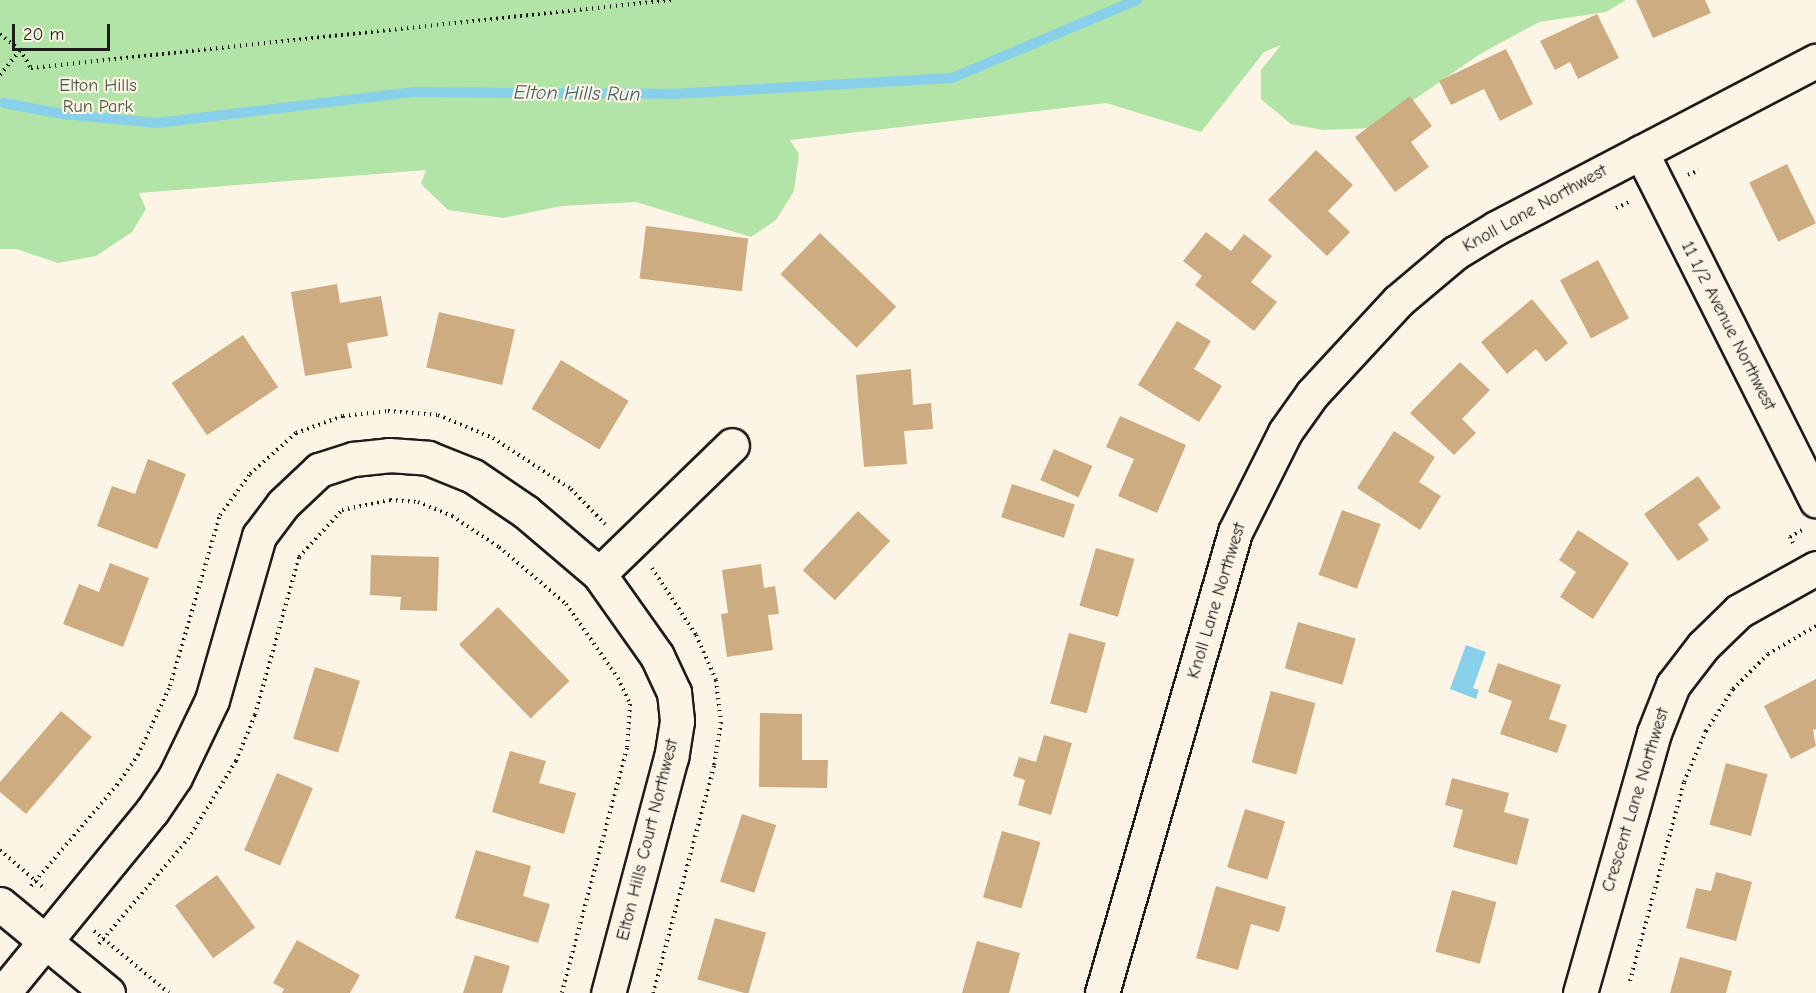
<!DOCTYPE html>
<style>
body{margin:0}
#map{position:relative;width:1816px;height:993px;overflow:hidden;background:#fcf5e5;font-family:"Comic Neue",sans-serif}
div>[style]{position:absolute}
.green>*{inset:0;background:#b1e4a6}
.water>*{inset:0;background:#88d0e9}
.stream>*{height:10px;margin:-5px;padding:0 5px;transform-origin:5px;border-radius:5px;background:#88d0e9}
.building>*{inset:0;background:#ceac81;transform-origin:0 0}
.path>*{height:4px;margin-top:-2px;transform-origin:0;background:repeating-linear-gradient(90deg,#1c1c1c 0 1.5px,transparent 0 6px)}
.roads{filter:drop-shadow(2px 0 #1c1c1c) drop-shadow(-2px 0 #1c1c1c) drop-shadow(0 2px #1c1c1c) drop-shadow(0 -2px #1c1c1c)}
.minor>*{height:33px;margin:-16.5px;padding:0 16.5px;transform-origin:16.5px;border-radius:16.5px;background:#fcf5e5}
.tertiary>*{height:33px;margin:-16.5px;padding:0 16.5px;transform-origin:16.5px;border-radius:16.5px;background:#fcf5e5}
span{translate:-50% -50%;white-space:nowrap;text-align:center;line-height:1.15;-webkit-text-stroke:4.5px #fcf5e5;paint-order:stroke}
.park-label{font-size:18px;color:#495845}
.street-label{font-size:18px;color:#1c1c1c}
.water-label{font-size:20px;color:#425b64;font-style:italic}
.scale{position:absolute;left:12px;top:24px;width:98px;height:27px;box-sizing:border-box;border:3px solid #1c1c1c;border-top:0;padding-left:8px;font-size:18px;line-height:21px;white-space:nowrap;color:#1c1c1c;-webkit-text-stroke:4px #fcf5e5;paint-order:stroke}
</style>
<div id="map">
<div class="green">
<div style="clip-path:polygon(0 0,1626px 0,1606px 12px,1539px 22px,1480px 54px,1373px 128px,1323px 130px,1291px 124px,1261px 99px,1261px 70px,1281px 45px,1264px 52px,1201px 132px,1106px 103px,790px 140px,799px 154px,794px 191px,776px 220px,751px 237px,636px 202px,561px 206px,503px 218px,448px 210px,421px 184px,426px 170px,139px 193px,146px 209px,132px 232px,96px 256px,58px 263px,16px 249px,0 249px)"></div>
</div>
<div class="water">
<div style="clip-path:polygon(1466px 645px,1486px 652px,1473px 688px,1479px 690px,1476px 699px,1450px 689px)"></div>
</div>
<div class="stream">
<div style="left:4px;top:103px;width:59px;rotate:10.7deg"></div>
<div style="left:62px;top:114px;width:95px;rotate:5.4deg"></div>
<div style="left:157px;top:123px;width:259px;rotate:-6.9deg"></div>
<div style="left:414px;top:92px;width:259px;rotate:0.4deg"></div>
<div style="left:673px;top:94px;width:279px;rotate:-3.3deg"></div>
<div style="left:952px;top:78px;width:201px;rotate:-22.9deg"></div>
</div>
<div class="building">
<div style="clip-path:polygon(1636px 0,1705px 0,1711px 13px,1653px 38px)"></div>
<div style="clip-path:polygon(1597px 14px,1619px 58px,1578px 79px,1570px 62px,1555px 70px,1540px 41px)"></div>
<div style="clip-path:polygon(1506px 49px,1533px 104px,1500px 121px,1484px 89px,1451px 105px,1439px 81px)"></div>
<div style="clip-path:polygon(1410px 96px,1432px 126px,1411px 142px,1429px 167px,1395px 192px,1355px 137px)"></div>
<div style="clip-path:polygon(1316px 150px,1353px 185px,1328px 211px,1350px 232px,1327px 256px,1268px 200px)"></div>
<div style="left:1787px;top:164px;width:66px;height:42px;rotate:64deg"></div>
<div style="left:646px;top:226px;width:103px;height:53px;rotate:7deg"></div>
<div style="clip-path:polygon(1206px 232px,1231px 251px,1244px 234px,1272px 256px,1251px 282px,1277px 302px,1254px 331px,1195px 285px,1202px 276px,1183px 261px)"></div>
<div style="left:820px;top:233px;width:106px;height:57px;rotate:44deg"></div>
<div style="left:1598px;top:260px;width:66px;height:43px;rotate:62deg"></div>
<div style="clip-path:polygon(337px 284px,340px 303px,381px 296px,388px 336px,347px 343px,352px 368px,305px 376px,291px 292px)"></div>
<div style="clip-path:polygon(1532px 299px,1568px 343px,1546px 362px,1536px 349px,1507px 374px,1481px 342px)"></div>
<div style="left:439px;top:312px;width:78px;height:57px;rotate:13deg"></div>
<div style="clip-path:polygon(1177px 321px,1211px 341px,1194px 369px,1222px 386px,1199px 422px,1138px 385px)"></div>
<div style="left:243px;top:335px;width:63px;height:86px;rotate:56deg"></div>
<div style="left:561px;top:360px;width:79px;height:57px;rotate:31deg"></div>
<div style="clip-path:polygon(1460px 362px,1490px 390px,1462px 419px,1476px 433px,1454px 455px,1410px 413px)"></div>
<div style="clip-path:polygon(911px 369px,913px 405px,931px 403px,933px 429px,904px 431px,907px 464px,864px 467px,856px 375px)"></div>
<div style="clip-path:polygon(1120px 416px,1186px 445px,1157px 513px,1118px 496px,1134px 459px,1106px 447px)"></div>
<div style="clip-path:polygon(1394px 431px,1435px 457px,1419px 482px,1441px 496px,1420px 530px,1357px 488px)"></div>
<div style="left:1054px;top:449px;width:42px;height:34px;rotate:24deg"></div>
<div style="clip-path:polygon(148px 459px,186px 474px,157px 549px,97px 526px,112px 486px,135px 494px)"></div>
<div style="clip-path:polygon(1698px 476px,1721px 508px,1698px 524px,1709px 540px,1678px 561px,1644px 514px)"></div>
<div style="left:1012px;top:484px;width:66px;height:35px;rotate:18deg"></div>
<div style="left:1342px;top:510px;width:41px;height:69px;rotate:20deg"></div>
<div style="left:858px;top:511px;width:44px;height:81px;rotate:43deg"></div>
<div style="clip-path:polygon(1578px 530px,1629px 563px,1593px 619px,1560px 597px,1576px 572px,1559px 560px)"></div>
<div style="left:1096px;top:548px;width:40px;height:60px;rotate:16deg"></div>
<div style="clip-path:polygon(371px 555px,439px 557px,437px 611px,400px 610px,401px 597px,370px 595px)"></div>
<div style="clip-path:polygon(110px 563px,149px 578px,123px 647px,63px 624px,79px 584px,99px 592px)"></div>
<div style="clip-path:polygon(761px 564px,764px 588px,775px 586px,779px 614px,768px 615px,773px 650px,727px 657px,721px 614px,728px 613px,722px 570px)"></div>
<div style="left:498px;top:607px;width:103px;height:54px;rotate:46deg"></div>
<div style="left:1298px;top:622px;width:60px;height:48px;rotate:16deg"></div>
<div style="left:1069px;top:633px;width:38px;height:73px;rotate:15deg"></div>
<div style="clip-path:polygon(1498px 663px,1561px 685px,1549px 719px,1567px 725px,1557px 753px,1500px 734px,1512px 701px,1488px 692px)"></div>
<div style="left:315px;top:667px;width:47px;height:75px;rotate:17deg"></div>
<div style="clip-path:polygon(1816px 679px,1816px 729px,1813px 730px,1816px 746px,1791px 759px,1764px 706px)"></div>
<div style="left:1271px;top:691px;width:46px;height:74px;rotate:15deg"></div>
<div style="clip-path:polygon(61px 711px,92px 737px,26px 814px,0 792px,0 782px)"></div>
<div style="clip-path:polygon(760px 713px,802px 714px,802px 760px,828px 760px,827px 788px,759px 787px)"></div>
<div style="clip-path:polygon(1044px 735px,1072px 743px,1051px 815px,1018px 805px,1025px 780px,1013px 776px,1019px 757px,1036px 762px)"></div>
<div style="clip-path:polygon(510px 751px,546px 761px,539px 783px,576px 793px,564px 834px,492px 812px)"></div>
<div style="left:1726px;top:763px;width:43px;height:64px;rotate:15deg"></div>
<div style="left:277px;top:773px;width:39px;height:84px;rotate:23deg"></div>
<div style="clip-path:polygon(1452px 778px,1509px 793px,1504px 812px,1529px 819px,1517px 865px,1453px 847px,1463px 810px,1445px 805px)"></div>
<div style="left:1245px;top:809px;width:42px;height:61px;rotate:17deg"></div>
<div style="left:742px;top:814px;width:36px;height:71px;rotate:18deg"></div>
<div style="left:1002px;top:831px;width:40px;height:69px;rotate:16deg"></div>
<div style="clip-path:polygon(476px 850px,531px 866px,523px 896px,550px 904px,538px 943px,455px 918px)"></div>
<div style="clip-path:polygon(1716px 872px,1752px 882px,1736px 941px,1686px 928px,1696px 888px,1711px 891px)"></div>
<div style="left:217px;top:875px;width:65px;height:52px;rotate:54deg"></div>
<div style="clip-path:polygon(1216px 886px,1286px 907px,1279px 932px,1251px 924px,1238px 970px,1196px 958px)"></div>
<div style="left:1452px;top:890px;width:46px;height:64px;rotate:15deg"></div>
<div style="left:715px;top:918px;width:53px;height:64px;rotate:16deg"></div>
<div style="clip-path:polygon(297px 940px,360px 975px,350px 993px,282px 993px,284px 989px,273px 983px)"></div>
<div style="clip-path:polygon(977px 941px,1020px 953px,1009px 993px,962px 993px)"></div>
<div style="clip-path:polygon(475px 955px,510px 966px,502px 993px,463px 993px)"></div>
<div style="clip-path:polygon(1680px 957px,1732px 971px,1726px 993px,1670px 993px)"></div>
</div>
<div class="path">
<div style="left:0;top:34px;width:26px;rotate:39deg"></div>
<div style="left:20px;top:50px;width:21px;rotate:59deg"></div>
<div style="left:31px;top:68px;width:644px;rotate:-6.06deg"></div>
<div style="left:0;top:75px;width:32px;rotate:-51deg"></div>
<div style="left:1688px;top:175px;width:12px;rotate:-24deg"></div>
<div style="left:1616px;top:208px;width:14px;rotate:-25deg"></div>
<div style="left:1793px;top:543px;width:7px;rotate:-117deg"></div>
<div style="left:1790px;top:537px;width:16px;rotate:-30deg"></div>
<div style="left:652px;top:568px;width:80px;rotate:56.7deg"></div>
<div style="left:696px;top:635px;width:49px;rotate:66deg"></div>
<div style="left:716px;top:680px;width:42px;rotate:83.2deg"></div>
<div style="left:721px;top:722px;width:45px;rotate:99deg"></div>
<div style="left:714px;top:766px;width:235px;rotate:105deg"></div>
<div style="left:0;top:850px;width:60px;rotate:40.9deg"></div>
<div style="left:31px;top:886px;width:133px;rotate:-49.6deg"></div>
<div style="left:117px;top:785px;width:37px;rotate:-55deg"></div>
<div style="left:138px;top:755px;width:76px;rotate:-65.1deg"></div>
<div style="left:170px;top:686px;width:178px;rotate:-73.7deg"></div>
<div style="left:220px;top:515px;width:51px;rotate:-53.8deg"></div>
<div style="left:250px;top:474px;width:62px;rotate:-41.7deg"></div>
<div style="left:296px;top:433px;width:50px;rotate:-19.9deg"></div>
<div style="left:343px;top:416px;width:45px;rotate:-6.3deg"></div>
<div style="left:388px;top:411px;width:50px;rotate:4.6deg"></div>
<div style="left:438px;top:415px;width:60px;rotate:22.7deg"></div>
<div style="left:493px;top:438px;width:93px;rotate:33.2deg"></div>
<div style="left:571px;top:489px;width:49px;rotate:45.8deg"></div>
<div style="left:94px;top:931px;width:97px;rotate:39.6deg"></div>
<div style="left:99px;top:944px;width:138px;rotate:-49.7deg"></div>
<div style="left:188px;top:839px;width:92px;rotate:-58.4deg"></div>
<div style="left:236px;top:761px;width:50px;rotate:-67.6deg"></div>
<div style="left:255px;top:715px;width:164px;rotate:-74.4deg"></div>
<div style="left:299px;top:557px;width:64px;rotate:-47.5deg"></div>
<div style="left:342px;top:510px;width:49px;rotate:-11.8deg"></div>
<div style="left:390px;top:500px;width:28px;rotate:4deg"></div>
<div style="left:418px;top:502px;width:37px;rotate:22deg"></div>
<div style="left:452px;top:516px;width:56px;rotate:33.4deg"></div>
<div style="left:499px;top:547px;width:88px;rotate:40.4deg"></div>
<div style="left:566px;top:604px;width:90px;rotate:54.9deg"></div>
<div style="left:618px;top:678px;width:29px;rotate:65deg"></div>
<div style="left:630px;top:704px;width:44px;rotate:93.9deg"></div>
<div style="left:627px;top:748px;width:253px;rotate:104.9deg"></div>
<div style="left:1630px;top:981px;width:206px;rotate:-74.8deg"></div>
<div style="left:1684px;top:782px;width:56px;rotate:-66.7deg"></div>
<div style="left:1706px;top:731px;width:50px;rotate:-57.3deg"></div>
<div style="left:1733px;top:689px;width:49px;rotate:-45deg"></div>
<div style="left:1768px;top:654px;width:56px;rotate:-30.3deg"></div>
</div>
<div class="roads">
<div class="minor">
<div style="left:1641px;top:152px;width:390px;rotate:63.3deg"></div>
<div style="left:599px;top:574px;width:185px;rotate:-44.1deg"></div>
<div style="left:3px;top:993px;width:235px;rotate:-50.7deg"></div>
<div style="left:152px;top:811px;width:41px;rotate:-55.9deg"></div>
<div style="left:175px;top:777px;width:85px;rotate:-64.3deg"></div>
<div style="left:212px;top:700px;width:171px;rotate:-74deg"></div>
<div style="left:259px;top:536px;width:40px;rotate:-53deg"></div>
<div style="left:283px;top:504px;width:50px;rotate:-43.4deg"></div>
<div style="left:319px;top:470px;width:36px;rotate:-18deg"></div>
<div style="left:353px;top:459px;width:36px;rotate:-6deg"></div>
<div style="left:389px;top:455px;width:39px;rotate:4deg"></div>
<div style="left:428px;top:458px;width:48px;rotate:21.8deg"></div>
<div style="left:473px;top:476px;width:64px;rotate:34.2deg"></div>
<div style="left:526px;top:512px;width:96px;rotate:40.3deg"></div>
<div style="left:599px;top:574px;width:100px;rotate:54.7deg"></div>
<div style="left:657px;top:656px;width:40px;rotate:65deg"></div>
<div style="left:674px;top:692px;width:29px;rotate:84deg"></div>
<div style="left:677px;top:721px;width:36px;rotate:99deg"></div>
<div style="left:671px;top:757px;width:244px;rotate:104.9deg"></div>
<div style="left:1102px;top:993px;width:480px;rotate:-73.9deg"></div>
<div style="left:1235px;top:532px;width:112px;rotate:-63.4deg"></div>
<div style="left:1285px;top:432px;width:47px;rotate:-54.6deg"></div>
<div style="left:1312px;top:394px;width:127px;rotate:-47.2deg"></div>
<div style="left:1398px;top:301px;width:75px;rotate:-40.1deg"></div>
<div style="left:1455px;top:253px;width:48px;rotate:-31.4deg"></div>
<div style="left:1496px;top:228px;width:361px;rotate:-27.6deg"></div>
<div style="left:1580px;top:993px;width:270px;rotate:-74.1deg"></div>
<div style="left:1654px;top:733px;width:52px;rotate:-68.4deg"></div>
<div style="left:1673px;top:685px;width:49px;rotate:-52.4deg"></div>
<div style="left:1703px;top:646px;width:50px;rotate:-44.2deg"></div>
<div style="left:1739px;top:611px;width:88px;rotate:-29.2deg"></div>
</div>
<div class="tertiary">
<div style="left:0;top:904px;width:140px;rotate:39.5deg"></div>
</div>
</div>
<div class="park-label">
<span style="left:98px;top:97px">Elton Hills<br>Run Park</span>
</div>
<div class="street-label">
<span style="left:1535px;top:209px;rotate:-29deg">Knoll Lane Northwest</span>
<span style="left:1728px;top:326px;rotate:63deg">11 1/2 Avenue Northwest</span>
<span style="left:1217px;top:601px;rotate:-73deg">Knoll Lane Northwest</span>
<span style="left:1636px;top:800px;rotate:-73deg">Crescent Lane Northwest</span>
<span style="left:648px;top:840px;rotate:-76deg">Elton Hills Court Northwest</span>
</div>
<div class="water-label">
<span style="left:577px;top:93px;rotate:1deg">Elton Hills Run</span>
</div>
<div class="scale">20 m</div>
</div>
